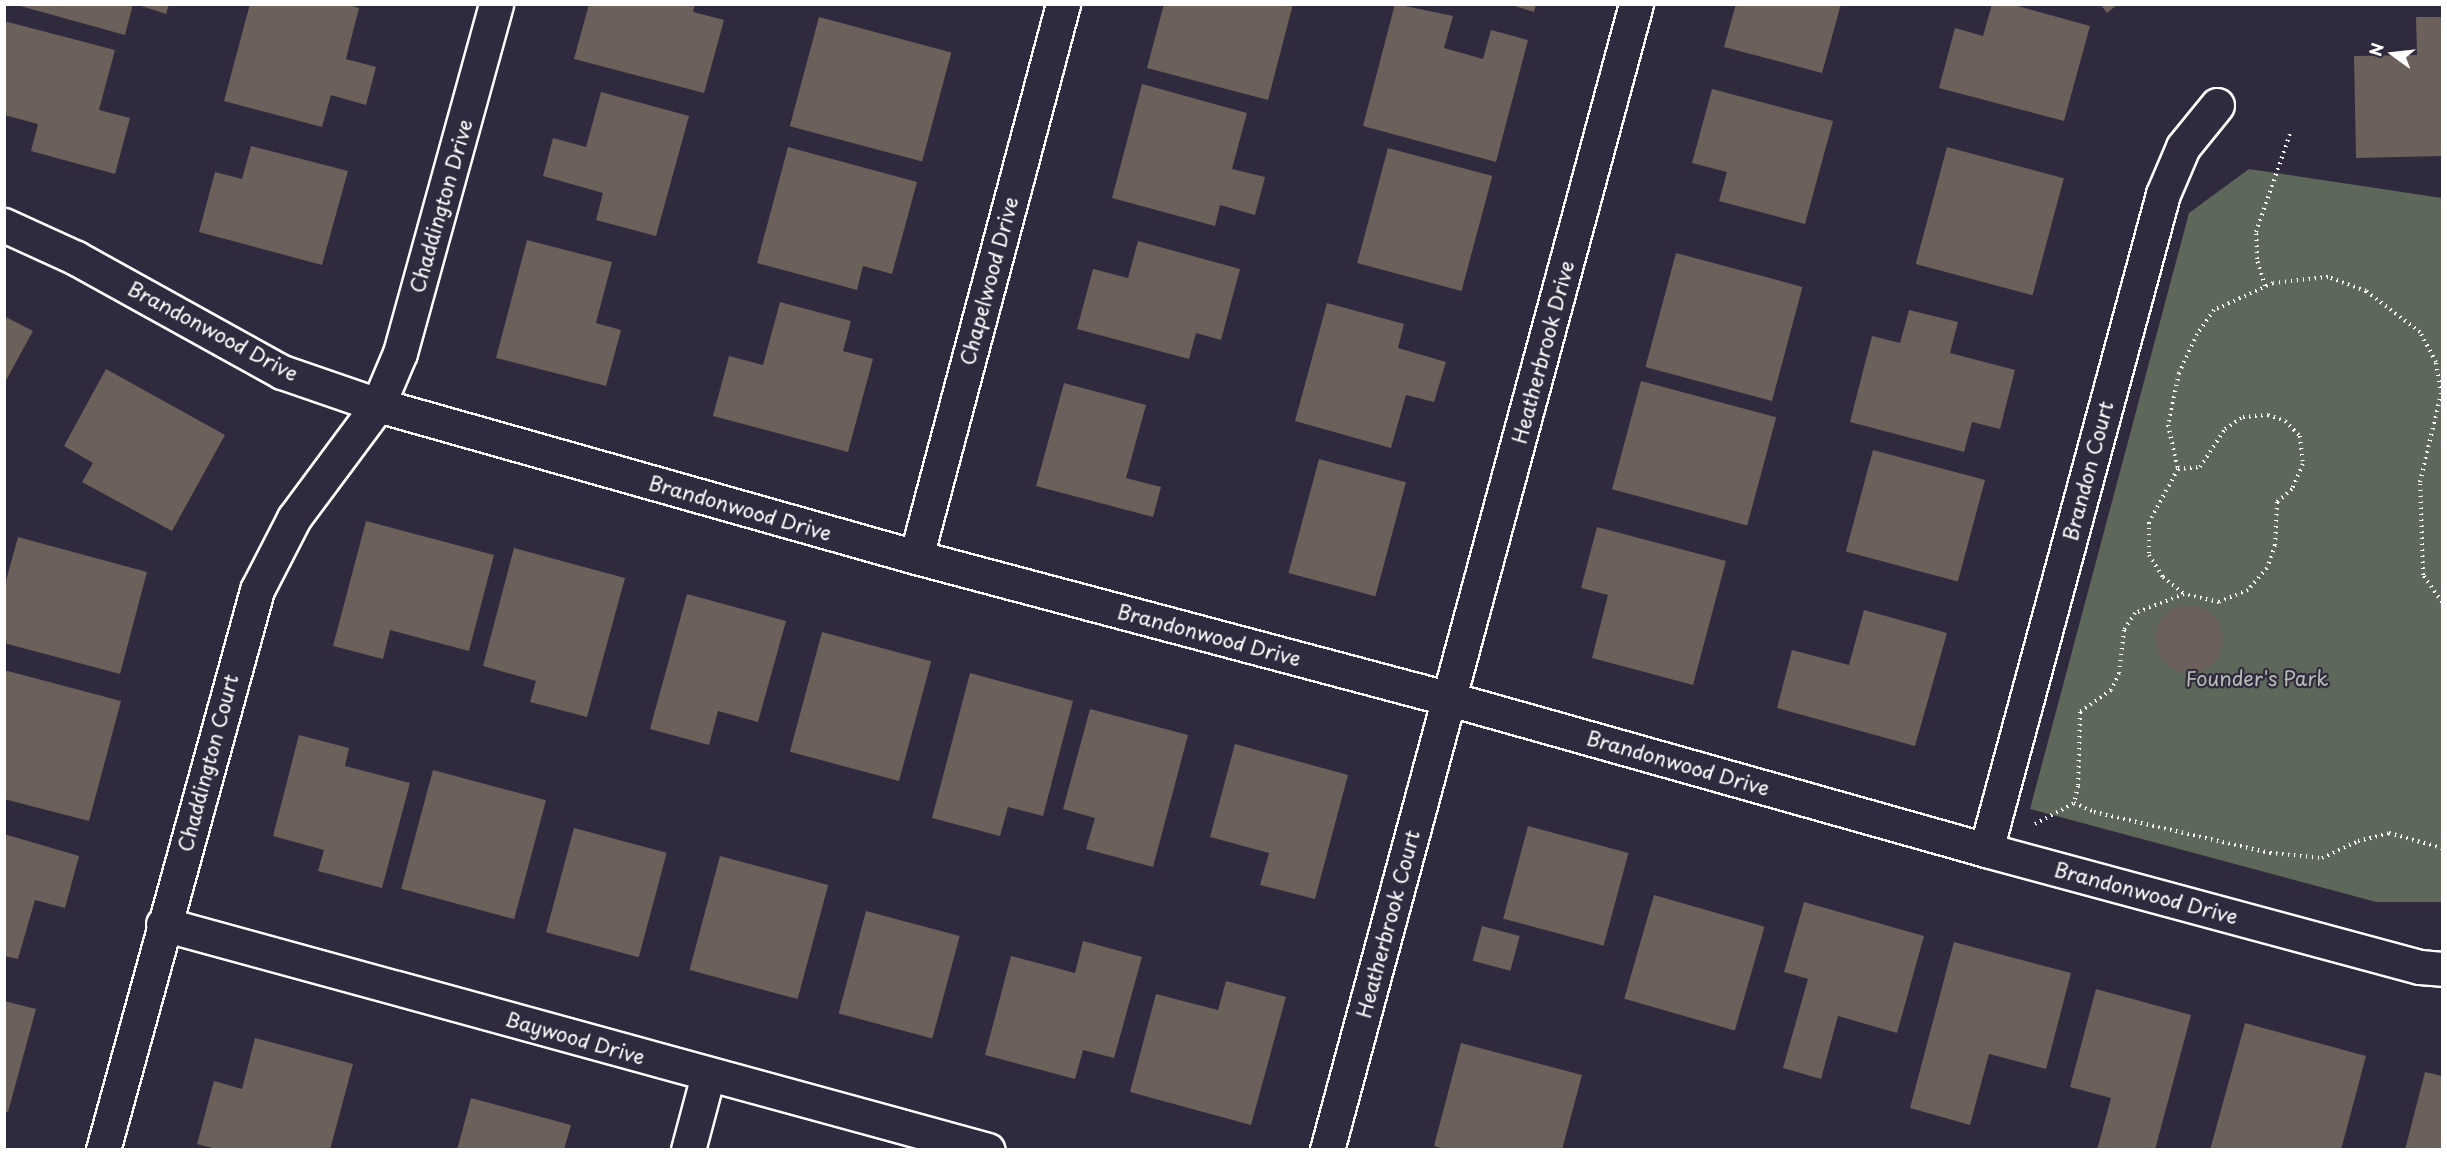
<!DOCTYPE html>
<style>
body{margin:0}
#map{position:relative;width:2447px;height:1154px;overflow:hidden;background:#2f2a3d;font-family:"Playpen Sans",sans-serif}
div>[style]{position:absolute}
.green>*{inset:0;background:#5d675a}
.building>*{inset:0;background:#6c605b;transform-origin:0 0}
.round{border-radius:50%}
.path>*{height:4px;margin-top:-2px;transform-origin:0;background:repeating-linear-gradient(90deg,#fff 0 1.5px,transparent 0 6px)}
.roads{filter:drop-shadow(2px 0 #fff) drop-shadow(-2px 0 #fff) drop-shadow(0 2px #fff) drop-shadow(0 -2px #fff)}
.minor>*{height:33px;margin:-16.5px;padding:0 16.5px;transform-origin:16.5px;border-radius:16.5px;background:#2f2a3d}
span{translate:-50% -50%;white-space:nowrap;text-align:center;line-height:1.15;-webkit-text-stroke:4.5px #2f2a3d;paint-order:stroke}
.street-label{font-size:20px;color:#fff}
.park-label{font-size:20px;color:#b6bbb5}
.frame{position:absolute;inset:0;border:6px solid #fff;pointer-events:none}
.north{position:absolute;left:2363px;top:24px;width:60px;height:60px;-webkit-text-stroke:4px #2f2a3d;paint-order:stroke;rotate:285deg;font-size:16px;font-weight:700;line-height:24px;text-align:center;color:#fff}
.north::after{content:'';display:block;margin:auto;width:21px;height:27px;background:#fff;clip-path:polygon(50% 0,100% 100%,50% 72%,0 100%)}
</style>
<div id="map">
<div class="green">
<div style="clip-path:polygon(2249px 169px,2442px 198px,2442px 902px,2376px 902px,2030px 809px,2189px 213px)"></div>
</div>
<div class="building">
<div style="clip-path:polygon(13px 4px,133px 4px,125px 35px)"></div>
<div style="clip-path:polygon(135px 4px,169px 4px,166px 14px)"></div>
<div style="clip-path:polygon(250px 4px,345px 4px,359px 8px,346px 59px,376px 67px,366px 105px,331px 95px,322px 127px,224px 101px)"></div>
<div style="clip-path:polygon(589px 4px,695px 4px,693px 12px,724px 20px,704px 93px,574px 59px)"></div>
<div style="clip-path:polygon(1164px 4px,1293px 4px,1268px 100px,1147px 68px)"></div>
<div style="clip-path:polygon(1395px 4px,1453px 16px,1444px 48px,1483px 59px,1491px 30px,1528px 40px,1496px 162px,1363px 126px)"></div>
<div style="clip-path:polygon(1508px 4px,1536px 4px,1534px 12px)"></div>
<div style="clip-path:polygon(1736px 4px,1841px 4px,1822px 73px,1724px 47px)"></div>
<div style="clip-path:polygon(1992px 4px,2010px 4px,2090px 26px,2064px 121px,1939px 88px,1955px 28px,1983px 36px)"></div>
<div style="clip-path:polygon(2100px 4px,2118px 4px,2107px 13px)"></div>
<div style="left:819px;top:17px;width:137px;height:113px;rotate:15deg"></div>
<div style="clip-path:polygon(2416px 17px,2442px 17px,2442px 156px,2356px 158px,2354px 56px,2417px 55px)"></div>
<div style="clip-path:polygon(4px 21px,115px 50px,99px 110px,130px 118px,115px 174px,31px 151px,38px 124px,4px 115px)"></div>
<div style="clip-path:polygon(1142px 84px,1247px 113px,1232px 169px,1265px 177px,1255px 215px,1220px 205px,1215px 226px,1112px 198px)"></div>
<div style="clip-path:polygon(1712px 89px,1833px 121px,1805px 224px,1719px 201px,1727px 172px,1692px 163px)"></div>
<div style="clip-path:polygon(601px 92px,689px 116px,656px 236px,596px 220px,603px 193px,543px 176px,553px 138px,586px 147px)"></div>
<div style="clip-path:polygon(251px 146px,348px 171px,322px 265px,199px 232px,215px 172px,242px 179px)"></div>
<div style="clip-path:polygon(788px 147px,917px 182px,892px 274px,863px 266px,857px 290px,757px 263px)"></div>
<div style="left:1947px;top:147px;width:121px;height:121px;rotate:15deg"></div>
<div style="left:1388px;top:148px;width:108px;height:119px;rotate:15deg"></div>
<div style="clip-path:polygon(527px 240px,612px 262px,596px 323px,621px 330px,606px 386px,496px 358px)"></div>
<div style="clip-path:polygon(1138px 241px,1240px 269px,1221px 340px,1196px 333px,1189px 359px,1077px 329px,1093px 269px,1128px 278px)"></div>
<div style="left:1676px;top:253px;width:131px;height:118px;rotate:15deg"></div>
<div style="clip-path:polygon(780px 302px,851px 321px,843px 351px,873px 359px,848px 452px,713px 416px,729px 356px,763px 365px)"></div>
<div style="clip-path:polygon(1327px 303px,1404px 324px,1398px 348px,1446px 362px,1434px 402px,1406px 395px,1391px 448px,1295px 421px)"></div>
<div style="clip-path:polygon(1909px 310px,1958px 322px,1950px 353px,2015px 370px,2000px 429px,1972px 422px,1964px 452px,1850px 422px,1872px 336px,1900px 343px)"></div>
<div style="clip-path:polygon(4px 316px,33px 331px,4px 384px)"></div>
<div style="clip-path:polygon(106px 369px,225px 435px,172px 531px,82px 482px,93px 463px,64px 446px)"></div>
<div style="left:1641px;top:381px;width:140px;height:112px;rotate:15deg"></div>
<div style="clip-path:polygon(1064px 383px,1146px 405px,1126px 478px,1161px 487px,1153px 517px,1036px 486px)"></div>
<div style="left:1873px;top:450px;width:116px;height:105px;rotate:15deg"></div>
<div style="left:1319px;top:459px;width:90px;height:118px;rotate:15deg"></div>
<div style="clip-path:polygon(366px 521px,494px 555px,469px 651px,390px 630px,383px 659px,333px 646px)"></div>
<div style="clip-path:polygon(1597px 527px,1726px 561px,1693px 685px,1592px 658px,1608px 595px,1581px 588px)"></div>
<div style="clip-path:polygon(18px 537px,147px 572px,120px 674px,4px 643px,4px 588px)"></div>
<div style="clip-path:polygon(514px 548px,625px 578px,587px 717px,530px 702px,536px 681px,483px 666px)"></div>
<div style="clip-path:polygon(687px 594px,786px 621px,758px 722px,718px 711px,709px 745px,650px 729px)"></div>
<div class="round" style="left:2155px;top:605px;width:68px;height:68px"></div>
<div style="clip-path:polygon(1864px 610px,1947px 633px,1915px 746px,1777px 708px,1792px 650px,1849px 665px)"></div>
<div style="left:822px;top:632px;width:113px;height:124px;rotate:15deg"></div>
<div style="clip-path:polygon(4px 670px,121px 701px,89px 821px,4px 799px)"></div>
<div style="clip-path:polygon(970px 673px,1073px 701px,1043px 816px,1008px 807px,1000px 836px,932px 818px)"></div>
<div style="clip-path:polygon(1090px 709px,1188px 735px,1153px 867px,1086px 849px,1095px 818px,1063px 809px)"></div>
<div style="clip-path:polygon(299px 735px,349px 748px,345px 766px,410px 783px,382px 888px,318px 871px,324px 850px,273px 836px)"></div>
<div style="clip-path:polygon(1235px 744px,1348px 775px,1315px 899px,1260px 885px,1269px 853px,1210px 837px)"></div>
<div style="left:433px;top:770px;width:117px;height:123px;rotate:15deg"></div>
<div style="left:1528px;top:826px;width:104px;height:96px;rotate:15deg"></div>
<div style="left:574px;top:828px;width:96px;height:108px;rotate:15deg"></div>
<div style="clip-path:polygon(4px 834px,79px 856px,65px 908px,35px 900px,18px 959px,4px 956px)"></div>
<div style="left:720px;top:856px;width:112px;height:118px;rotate:15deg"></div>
<div style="left:1654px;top:895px;width:115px;height:108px;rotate:16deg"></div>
<div style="clip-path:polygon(1804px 902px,1924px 936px,1897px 1033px,1838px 1016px,1821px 1079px,1783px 1068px,1808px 979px,1784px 972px)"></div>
<div style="left:866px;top:911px;width:97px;height:106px;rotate:15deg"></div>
<div style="left:1482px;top:926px;width:39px;height:36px;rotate:15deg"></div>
<div style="clip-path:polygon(1083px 941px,1142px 957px,1114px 1058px,1083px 1050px,1075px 1079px,985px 1055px,1011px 956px,1075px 973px)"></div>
<div style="clip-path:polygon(1954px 942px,2071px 973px,2046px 1069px,1989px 1054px,1970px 1125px,1910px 1108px)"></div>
<div style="clip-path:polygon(1226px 981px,1286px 997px,1251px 1125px,1130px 1092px,1156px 994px,1218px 1010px)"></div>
<div style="clip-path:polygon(2096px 989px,2191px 1015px,2155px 1150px,2097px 1150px,2111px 1098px,2070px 1087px)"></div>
<div style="clip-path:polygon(4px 1001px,36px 1009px,8px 1112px,4px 1111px)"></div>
<div style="clip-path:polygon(2245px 1023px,2366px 1056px,2341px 1150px,2210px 1150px)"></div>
<div style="clip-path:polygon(255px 1038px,353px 1064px,330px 1150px,220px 1150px,197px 1144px,214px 1081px,242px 1089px)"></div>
<div style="clip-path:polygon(1461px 1043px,1582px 1075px,1562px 1150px,1447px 1150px,1434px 1146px)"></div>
<div style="clip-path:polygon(2425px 1072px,2442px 1076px,2442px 1150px,2405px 1150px)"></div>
<div style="clip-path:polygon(471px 1098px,571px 1125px,564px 1150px,457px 1150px)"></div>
</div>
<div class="path">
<div style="left:2265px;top:286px;width:28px;rotate:-107deg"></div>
<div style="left:2257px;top:259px;width:27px;rotate:-92deg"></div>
<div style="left:2256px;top:232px;width:107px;rotate:-70.9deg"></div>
<div style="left:2178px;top:469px;width:22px;rotate:-5deg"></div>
<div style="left:2200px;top:467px;width:45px;rotate:-56.7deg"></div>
<div style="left:2225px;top:429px;width:22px;rotate:-34deg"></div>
<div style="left:2243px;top:417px;width:25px;rotate:-5deg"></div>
<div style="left:2268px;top:415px;width:18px;rotate:19deg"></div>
<div style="left:2285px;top:421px;width:21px;rotate:45deg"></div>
<div style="left:2300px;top:436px;width:28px;rotate:84deg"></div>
<div style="left:2303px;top:464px;width:27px;rotate:114deg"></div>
<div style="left:2292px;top:489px;width:20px;rotate:139deg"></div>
<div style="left:2277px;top:502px;width:43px;rotate:92.7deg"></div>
<div style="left:2275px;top:545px;width:24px;rotate:109deg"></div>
<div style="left:2267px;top:568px;width:29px;rotate:131deg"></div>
<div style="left:2248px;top:590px;width:31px;rotate:158deg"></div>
<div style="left:2219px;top:602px;width:36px;rotate:-167deg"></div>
<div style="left:2442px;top:602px;width:33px;rotate:-125deg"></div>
<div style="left:2423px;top:575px;width:93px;rotate:-91.8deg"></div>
<div style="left:2420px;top:482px;width:90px;rotate:-76.6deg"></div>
<div style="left:2441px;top:394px;width:32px;rotate:-99deg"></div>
<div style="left:2436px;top:362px;width:34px;rotate:-118deg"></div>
<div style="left:2420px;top:332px;width:68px;rotate:-142.8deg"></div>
<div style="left:2366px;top:291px;width:40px;rotate:-159.8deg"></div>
<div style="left:2328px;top:277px;width:55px;rotate:173.8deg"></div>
<div style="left:2273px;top:283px;width:65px;rotate:155.4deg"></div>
<div style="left:2214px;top:310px;width:29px;rotate:125deg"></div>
<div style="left:2197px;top:334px;width:43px;rotate:114.8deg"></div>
<div style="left:2179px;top:373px;width:53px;rotate:101.9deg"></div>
<div style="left:2168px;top:425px;width:45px;rotate:77.2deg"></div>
<div style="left:2178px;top:469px;width:60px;rotate:118.7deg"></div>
<div style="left:2149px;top:522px;width:33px;rotate:90deg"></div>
<div style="left:2149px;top:555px;width:26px;rotate:58deg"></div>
<div style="left:2163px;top:577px;width:27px;rotate:39deg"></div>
<div style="left:2184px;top:594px;width:53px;rotate:158.8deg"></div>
<div style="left:2135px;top:613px;width:20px;rotate:123deg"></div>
<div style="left:2124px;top:630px;width:43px;rotate:96.6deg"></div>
<div style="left:2119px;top:673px;width:19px;rotate:115deg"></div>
<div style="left:2111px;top:690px;width:38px;rotate:145deg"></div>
<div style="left:2080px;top:712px;width:74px;rotate:91.5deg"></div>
<div style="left:2078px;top:786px;width:17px;rotate:103deg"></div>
<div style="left:2074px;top:803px;width:22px;rotate:24deg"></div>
<div style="left:2094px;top:812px;width:181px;rotate:13.1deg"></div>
<div style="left:2270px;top:853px;width:52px;rotate:5.5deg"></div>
<div style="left:2322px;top:858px;width:40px;rotate:-25deg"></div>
<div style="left:2358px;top:841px;width:32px;rotate:-14deg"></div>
<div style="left:2389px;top:833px;width:55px;rotate:15.8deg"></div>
<div style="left:2035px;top:824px;width:44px;rotate:-28.3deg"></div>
</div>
<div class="roads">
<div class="minor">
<div style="left:4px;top:225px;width:79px;rotate:24.6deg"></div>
<div style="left:76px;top:258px;width:235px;rotate:29deg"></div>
<div style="left:282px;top:372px;width:102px;rotate:19deg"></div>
<div style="left:378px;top:405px;width:559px;rotate:15.78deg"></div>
<div style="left:916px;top:557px;width:553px;rotate:14.89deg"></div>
<div style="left:1450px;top:699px;width:557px;rotate:15.73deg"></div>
<div style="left:1986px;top:850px;width:449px;rotate:15.1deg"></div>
<div style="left:2420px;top:967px;width:22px;rotate:5deg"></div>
<div style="left:916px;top:557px;width:572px;rotate:-75.11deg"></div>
<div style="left:1986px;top:850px;width:679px;rotate:-74.9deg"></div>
<div style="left:2163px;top:194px;width:51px;rotate:-66.9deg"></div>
<div style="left:2183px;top:147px;width:54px;rotate:-51deg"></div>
<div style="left:163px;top:924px;width:855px;rotate:15.32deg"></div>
<div style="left:103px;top:1150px;width:581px;rotate:-74.62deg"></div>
<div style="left:257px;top:590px;width:81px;rotate:-62.8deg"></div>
<div style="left:294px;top:518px;width:141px;rotate:-53.4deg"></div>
<div style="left:378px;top:405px;width:56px;rotate:-67.1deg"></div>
<div style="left:400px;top:353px;width:362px;rotate:-74.6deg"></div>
<div style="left:688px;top:1150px;width:78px;rotate:-75.1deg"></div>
<div style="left:1327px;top:1150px;width:1187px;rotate:-74.91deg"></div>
</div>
</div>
<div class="street-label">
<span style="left:441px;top:206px;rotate:-74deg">Chaddington Drive</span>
<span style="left:989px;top:281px;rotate:-75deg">Chapelwood Drive</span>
<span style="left:213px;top:331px;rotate:28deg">Brandonwood Drive</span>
<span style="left:1543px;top:352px;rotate:-75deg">Heatherbrook Drive</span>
<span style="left:2088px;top:471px;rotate:-75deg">Brandon Court</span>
<span style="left:740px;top:508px;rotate:16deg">Brandonwood Drive</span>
<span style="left:1209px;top:635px;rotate:15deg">Brandonwood Drive</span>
<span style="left:208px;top:763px;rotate:-75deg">Chaddington Court</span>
<span style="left:1678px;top:763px;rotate:16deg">Brandonwood Drive</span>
<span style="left:2146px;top:893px;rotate:15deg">Brandonwood Drive</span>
<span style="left:1388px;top:924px;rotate:-75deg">Heatherbrook Court</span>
<span style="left:575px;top:1038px;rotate:16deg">Baywood Drive</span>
</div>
<div class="park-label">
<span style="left:2257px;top:678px">Founder's Park</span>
</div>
<div class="frame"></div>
<div class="north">N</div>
</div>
